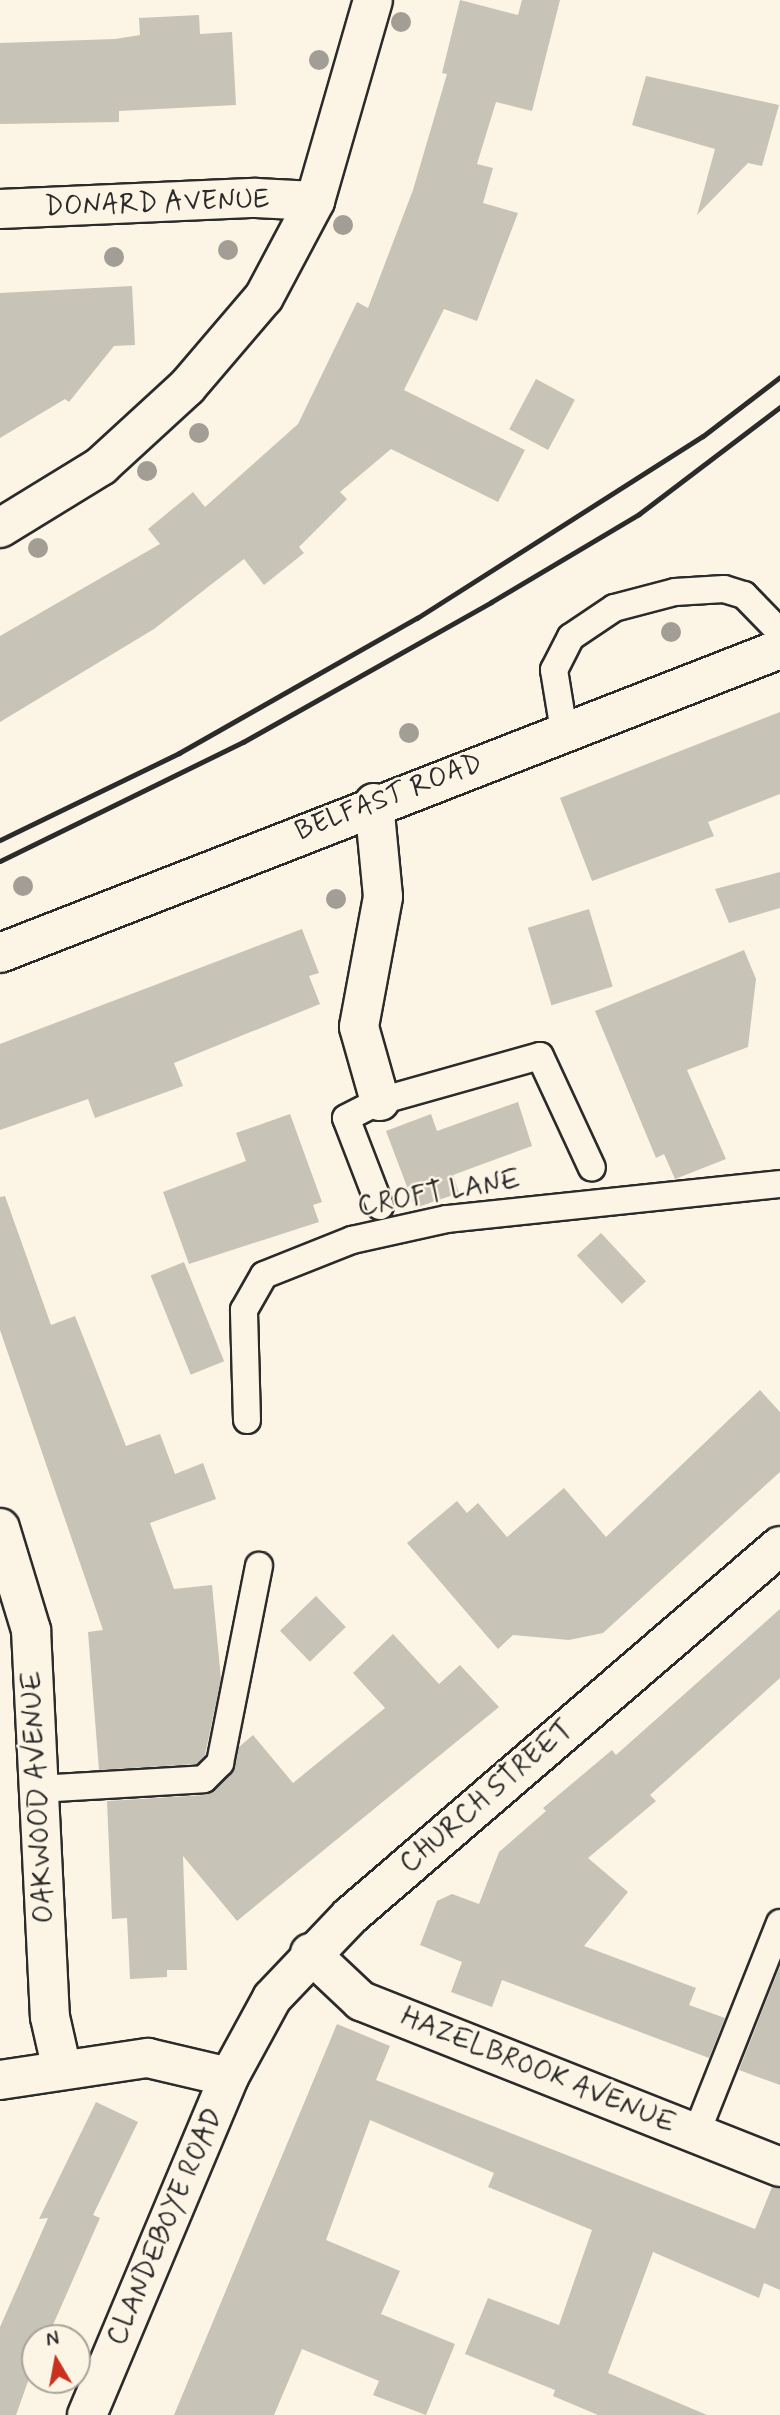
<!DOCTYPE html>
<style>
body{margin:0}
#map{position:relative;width:780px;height:2415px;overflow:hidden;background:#fcf5e5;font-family:Mynerve,sans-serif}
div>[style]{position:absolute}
.building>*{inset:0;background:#c8c3b7;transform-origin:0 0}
.roads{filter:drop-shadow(2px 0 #2b2b2b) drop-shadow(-2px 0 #2b2b2b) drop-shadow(0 2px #2b2b2b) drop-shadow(0 -2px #2b2b2b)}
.service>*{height:26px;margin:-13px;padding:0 13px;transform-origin:13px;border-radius:13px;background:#fcf5e5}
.minor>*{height:38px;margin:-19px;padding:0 19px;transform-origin:19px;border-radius:19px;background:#fcf5e5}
.secondary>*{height:38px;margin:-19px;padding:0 19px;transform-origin:19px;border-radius:19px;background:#fcf5e5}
.primary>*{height:38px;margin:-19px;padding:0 19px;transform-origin:19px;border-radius:19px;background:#fcf5e5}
.rail>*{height:5px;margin:-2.5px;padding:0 2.5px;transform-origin:2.5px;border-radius:2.5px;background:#2b2b2b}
.trees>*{width:20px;height:20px;margin:-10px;border-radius:50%;background:#a29e95}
span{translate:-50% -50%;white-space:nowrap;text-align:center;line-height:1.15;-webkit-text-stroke:5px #fcf5e5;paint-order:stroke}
.street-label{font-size:28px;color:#2b2b2b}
.north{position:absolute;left:21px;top:2324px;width:70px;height:70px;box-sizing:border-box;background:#fcf5e5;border:2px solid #a8a49b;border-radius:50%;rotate:350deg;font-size:19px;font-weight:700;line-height:28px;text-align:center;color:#2b2b2b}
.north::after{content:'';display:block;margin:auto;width:24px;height:32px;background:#c8321e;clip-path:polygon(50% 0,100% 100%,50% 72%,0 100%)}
</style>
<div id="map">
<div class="building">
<div style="clip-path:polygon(460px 0,518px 15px,522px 0,560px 0,532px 111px,496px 102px,477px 164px,493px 168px,483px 203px,518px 213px,477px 321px,444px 309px,404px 390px,525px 450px,498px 502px,391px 449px,340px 492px,347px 499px,299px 547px,304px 553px,264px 585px,244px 559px,154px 629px,0 722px,0 636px,160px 544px,148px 529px,193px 492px,205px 507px,298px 424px,357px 302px,368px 308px,413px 190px,447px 74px,442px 73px)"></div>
<div style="clip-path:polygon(199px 15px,200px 34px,232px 32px,236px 105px,119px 111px,119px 122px,0 124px,0 43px,115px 39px,140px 35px,139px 18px)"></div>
<div style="clip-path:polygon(646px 76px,779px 105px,762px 166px,748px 163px,697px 215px,715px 149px,632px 125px)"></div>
<div style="clip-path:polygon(132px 286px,135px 345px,114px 346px,69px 402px,65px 399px,0 438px,0 293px)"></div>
<div style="left:536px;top:379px;width:44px;height:57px;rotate:28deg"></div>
<div style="clip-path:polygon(780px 712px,780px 794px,708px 822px,714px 836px,592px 881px,560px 798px)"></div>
<div style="clip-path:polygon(780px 872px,780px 908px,729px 923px,715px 889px)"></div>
<div style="left:589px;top:909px;width:81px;height:64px;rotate:73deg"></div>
<div style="clip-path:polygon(302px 929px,319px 973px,309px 976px,320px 1004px,174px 1063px,183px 1086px,95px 1118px,88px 1099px,0 1130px,0 1044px)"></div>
<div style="clip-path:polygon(744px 950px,756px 979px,748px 1047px,687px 1070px,726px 1159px,675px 1179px,664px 1154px,656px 1158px,595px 1011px)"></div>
<div style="clip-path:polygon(518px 1102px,532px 1146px,453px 1175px,459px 1193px,415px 1208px,386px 1131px,431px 1114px,437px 1131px)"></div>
<div style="clip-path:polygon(290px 1114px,322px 1202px,313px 1205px,319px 1222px,189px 1264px,163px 1192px,246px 1161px,236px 1133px)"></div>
<div style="clip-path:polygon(5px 1196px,51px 1325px,75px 1316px,126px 1446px,160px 1434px,175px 1474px,203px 1463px,216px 1499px,150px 1523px,174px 1589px,212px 1585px,221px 1679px,205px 1755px,197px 1764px,99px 1770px,88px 1632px,103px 1630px,0 1330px,0 1197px)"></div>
<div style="left:601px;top:1233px;width:66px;height:33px;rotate:47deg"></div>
<div style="left:184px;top:1262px;width:107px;height:36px;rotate:68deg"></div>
<div style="clip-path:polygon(760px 1390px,780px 1412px,780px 1472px,603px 1633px,569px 1640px,513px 1635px,498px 1649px,407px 1543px,457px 1501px,467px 1513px,478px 1503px,507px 1537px,564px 1488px,606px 1537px)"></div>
<div style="left:316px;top:1596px;width:43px;height:50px;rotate:46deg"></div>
<div style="clip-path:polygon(780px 1609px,780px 1678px,650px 1795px,656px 1801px,588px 1858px,628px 1892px,584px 1946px,696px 1988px,689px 2005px,725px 2018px,709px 2058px,502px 1980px,492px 2007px,451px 1992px,462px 1962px,420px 1945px,437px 1901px,452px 1894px,479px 1904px,499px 1852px,546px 1811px,543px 1808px,612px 1750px,616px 1755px)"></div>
<div style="clip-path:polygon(393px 1634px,439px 1684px,460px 1665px,499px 1707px,237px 1921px,183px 1856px,187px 1970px,167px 1970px,167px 1977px,130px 1979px,127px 1918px,112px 1919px,107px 1801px,206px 1795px,231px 1774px,239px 1747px,253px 1735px,293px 1783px,385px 1708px,353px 1673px)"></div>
<div style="clip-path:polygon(780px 1966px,780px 2085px,739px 2070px)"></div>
<div style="clip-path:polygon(337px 2024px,390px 2046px,376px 2080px,755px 2229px,772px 2187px,780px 2188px,780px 2290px,764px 2283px,759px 2298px,653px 2252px,608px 2373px,707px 2415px,598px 2415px,553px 2396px,555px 2390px,465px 2354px,488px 2298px,559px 2325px,592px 2230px,488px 2187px,494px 2173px,370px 2120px,326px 2240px,400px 2271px,381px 2314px,455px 2344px,426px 2415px,373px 2395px,379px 2381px,302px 2349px,274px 2415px,174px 2415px)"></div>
<div style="clip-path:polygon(96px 2102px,138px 2122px,93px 2215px,100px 2218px,53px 2325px,44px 2338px,35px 2338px,35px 2362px,16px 2415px,0 2415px,0 2327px,48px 2218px,39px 2219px)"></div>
</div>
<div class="roads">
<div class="service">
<div style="left:564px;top:731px;width:62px;rotate:-99.3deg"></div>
<div style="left:554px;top:670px;width:37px;rotate:-63deg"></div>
<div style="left:571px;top:637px;width:52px;rotate:-34deg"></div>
<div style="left:614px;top:608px;width:63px;rotate:-14.7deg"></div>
<div style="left:675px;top:592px;width:49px;rotate:-3.5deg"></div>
<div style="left:724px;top:589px;width:21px;rotate:17deg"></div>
<div style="left:744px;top:595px;width:52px;rotate:45.8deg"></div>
<div style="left:380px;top:1206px;width:94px;rotate:-111.1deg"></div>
<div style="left:346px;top:1118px;width:38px;rotate:-27deg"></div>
<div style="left:380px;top:1101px;width:166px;rotate:-15.7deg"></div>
<div style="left:540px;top:1056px;width:123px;rotate:65.1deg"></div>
<div style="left:247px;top:1420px;width:110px;rotate:-91.6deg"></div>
<div style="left:244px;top:1310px;width:40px;rotate:-60.3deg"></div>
<div style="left:264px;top:1275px;width:95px;rotate:-21.7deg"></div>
<div style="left:352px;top:1240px;width:97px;rotate:-12.5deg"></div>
<div style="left:447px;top:1219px;width:335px;rotate:-6deg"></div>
<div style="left:38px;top:1789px;width:166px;rotate:-3.4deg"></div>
<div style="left:204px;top:1779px;width:23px;rotate:-45deg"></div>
<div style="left:220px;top:1763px;width:201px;rotate:-78.8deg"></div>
<div style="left:696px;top:2134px;width:227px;rotate:-68.3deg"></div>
</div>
<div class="minor">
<div style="left:0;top:209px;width:256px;rotate:-2.5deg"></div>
<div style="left:256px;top:198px;width:59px;rotate:2.9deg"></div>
<div style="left:0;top:528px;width:119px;rotate:-31.5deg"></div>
<div style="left:101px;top:466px;width:117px;rotate:-42.6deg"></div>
<div style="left:187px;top:387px;width:118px;rotate:-49.5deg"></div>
<div style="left:264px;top:297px;width:109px;rotate:-62deg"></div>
<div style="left:315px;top:201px;width:209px;rotate:-73.9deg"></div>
<div style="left:374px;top:803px;width:94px;rotate:84.5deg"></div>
<div style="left:383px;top:897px;width:132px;rotate:100.5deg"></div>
<div style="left:359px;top:1027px;width:77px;rotate:74.2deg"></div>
<div style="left:0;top:1528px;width:107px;rotate:73.1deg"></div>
<div style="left:31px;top:1630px;width:387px;rotate:87.2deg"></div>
<div style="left:50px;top:2017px;width:54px;rotate:77.2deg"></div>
<div style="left:310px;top:1953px;width:70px;rotate:43.3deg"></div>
<div style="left:361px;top:2001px;width:451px;rotate:21.6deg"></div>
<div style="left:0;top:2080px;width:150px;rotate:-8.5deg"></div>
<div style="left:148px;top:2058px;width:83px;rotate:13.2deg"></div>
</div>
<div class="secondary">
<div style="left:87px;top:2415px;width:367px;rotate:-67.2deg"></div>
<div style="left:229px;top:2077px;width:90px;rotate:-61.4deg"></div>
<div style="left:272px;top:1998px;width:113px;rotate:-46.4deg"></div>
<div style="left:350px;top:1916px;width:567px;rotate:-40.71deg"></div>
</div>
<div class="primary">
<div style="left:0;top:953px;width:837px;rotate:-21.29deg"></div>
</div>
</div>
<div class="rail">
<div style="left:0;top:840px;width:199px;rotate:-25.9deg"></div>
<div style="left:179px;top:753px;width:274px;rotate:-29.6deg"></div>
<div style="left:417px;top:618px;width:339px;rotate:-32.5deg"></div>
<div style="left:703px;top:436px;width:97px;rotate:-37.5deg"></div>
<div style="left:0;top:861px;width:271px;rotate:-26.1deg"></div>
<div style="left:243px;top:742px;width:285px;rotate:-29.4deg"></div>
<div style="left:491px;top:602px;width:172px;rotate:-30.7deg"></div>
<div style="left:639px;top:514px;width:177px;rotate:-37.2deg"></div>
</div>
<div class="trees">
<div style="left:401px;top:22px"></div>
<div style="left:319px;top:60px"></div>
<div style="left:343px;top:225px"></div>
<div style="left:228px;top:250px"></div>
<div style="left:114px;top:257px"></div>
<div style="left:199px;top:433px"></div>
<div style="left:147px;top:471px"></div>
<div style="left:38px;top:548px"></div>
<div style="left:671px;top:632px"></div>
<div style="left:409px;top:733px"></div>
<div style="left:23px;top:886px"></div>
<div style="left:336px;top:899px"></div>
</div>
<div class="street-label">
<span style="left:157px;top:204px;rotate:-2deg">DONARD AVENUE</span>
<span style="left:389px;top:798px;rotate:-21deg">BELFAST ROAD</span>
<span style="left:439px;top:1194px;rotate:-10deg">CROFT LANE</span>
<span style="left:39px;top:1797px;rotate:-93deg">OAKWOOD AVENUE</span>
<span style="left:487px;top:1797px;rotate:-41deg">CHURCH STREET</span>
<span style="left:538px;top:2071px;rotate:22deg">HAZELBROOK AVENUE</span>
<span style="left:166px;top:2227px;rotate:-67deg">CLANDEBOYE ROAD</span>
</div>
<div class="north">N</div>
</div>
